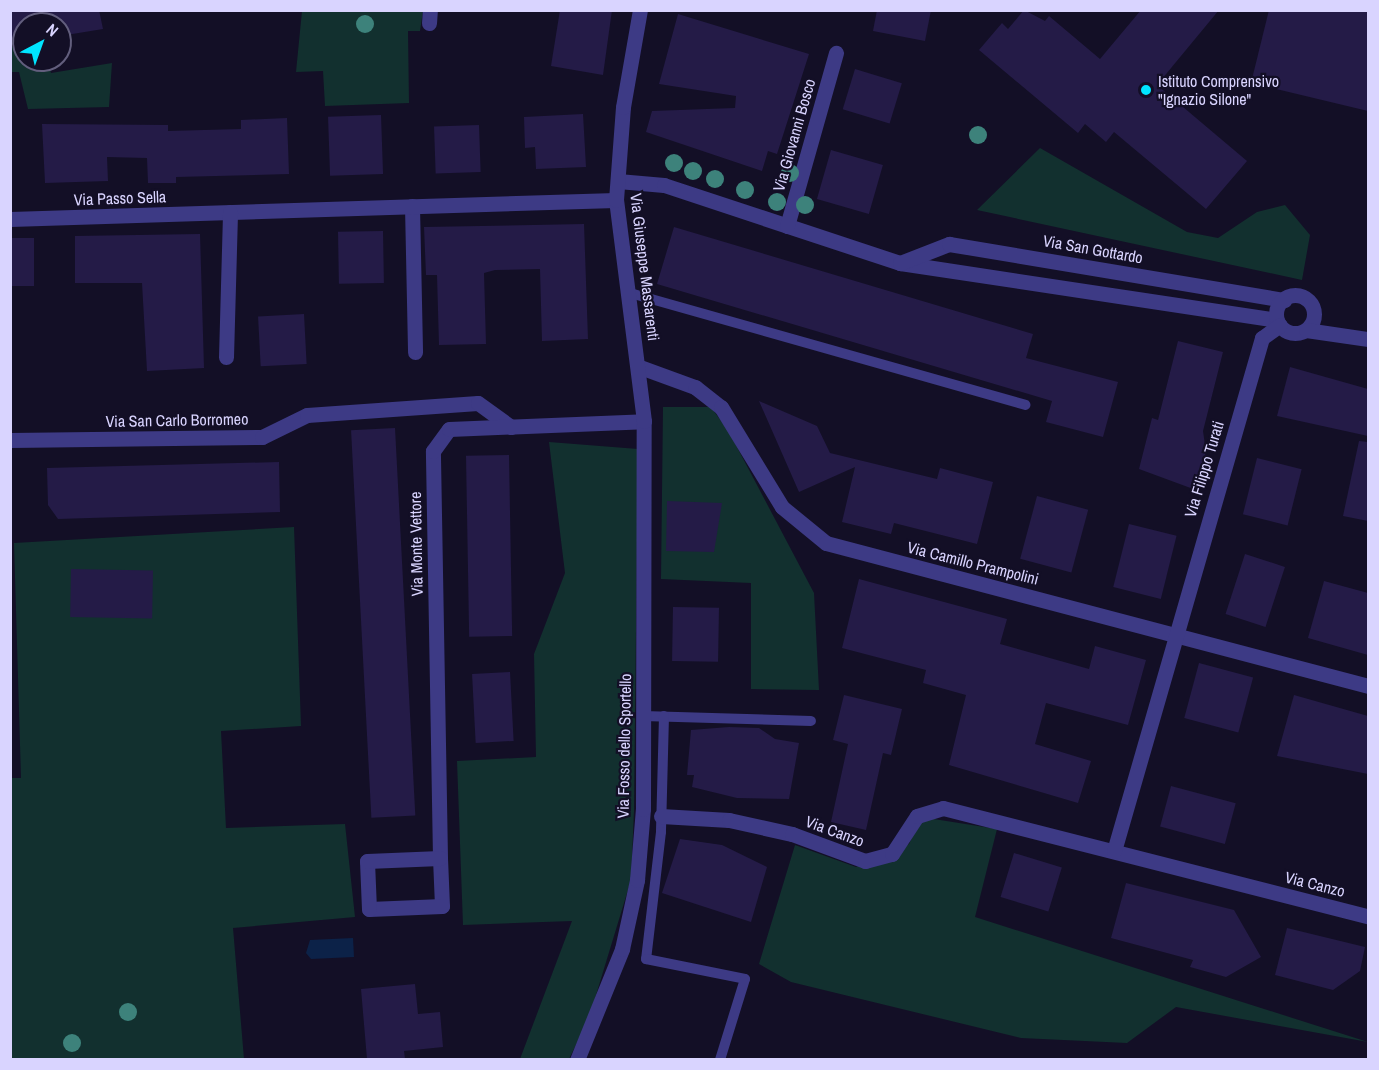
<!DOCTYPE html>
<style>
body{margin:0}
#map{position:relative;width:1379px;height:1070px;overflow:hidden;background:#130f26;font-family:"Archivo Narrow",sans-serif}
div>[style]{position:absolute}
.green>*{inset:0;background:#12302f}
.water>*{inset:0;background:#0c2248}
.building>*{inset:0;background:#241b47;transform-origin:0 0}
.lane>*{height:10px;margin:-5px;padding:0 5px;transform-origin:5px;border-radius:5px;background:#3d3a85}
.street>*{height:15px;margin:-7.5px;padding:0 7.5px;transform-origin:7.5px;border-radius:7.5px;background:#3d3a85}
.street>.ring{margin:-7.5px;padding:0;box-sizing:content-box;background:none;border:15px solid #3d3a85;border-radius:50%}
.trees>*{width:18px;height:18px;margin:-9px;border-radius:50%;background:#3d827b}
.dots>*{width:16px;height:16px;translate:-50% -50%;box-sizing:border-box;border:3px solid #130f26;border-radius:50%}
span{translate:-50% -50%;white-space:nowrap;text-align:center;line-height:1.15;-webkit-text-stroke:4.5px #130f26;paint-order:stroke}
.poi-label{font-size:16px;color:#d9d4ff}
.left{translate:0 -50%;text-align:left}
.street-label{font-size:16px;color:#d9d4ff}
.frame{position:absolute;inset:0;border:12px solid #d9d4ff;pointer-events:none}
.north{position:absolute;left:12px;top:12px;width:60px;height:60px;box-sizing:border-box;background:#130f26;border:2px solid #625e7d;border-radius:50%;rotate:41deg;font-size:16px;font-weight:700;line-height:24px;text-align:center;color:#d9d4ff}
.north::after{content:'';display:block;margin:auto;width:21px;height:27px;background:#00e5ff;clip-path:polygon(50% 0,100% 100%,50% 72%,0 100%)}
</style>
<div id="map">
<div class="green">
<div style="clip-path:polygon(302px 11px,423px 11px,420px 31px,408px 31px,409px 103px,325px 106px,323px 71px,296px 72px)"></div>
<div style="clip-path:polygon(24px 45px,24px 60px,48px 60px,51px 73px,112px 63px,109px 107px,28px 109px,19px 72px,11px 72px,11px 47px)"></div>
<div style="clip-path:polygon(1040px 148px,1187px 232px,1218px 238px,1257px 212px,1285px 205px,1310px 235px,1302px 280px,977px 210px)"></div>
<div style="clip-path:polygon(663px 407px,711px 407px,729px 432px,814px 593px,819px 690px,751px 689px,751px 583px,661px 579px)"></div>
<div style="clip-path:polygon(549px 442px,638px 449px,634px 811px,631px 880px,589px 1018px,569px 1059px,520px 1059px,572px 921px,463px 925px,457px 761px,536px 757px,534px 654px,565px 573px)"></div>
<div style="clip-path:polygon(294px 527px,301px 726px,221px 731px,226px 828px,345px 824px,355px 917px,233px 928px,244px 1059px,11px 1060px,10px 778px,21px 778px,14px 543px)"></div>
<div style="clip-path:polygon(921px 817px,997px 829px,975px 917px,1368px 1042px,1176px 1007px,1127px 1043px,1021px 1038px,791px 982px,759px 964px,795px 845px,856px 867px,909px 844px)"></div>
</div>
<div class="water">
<div style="clip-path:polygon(353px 938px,354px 957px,311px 959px,306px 953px,310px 940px)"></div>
</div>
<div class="building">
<div style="clip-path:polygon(10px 10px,99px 10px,103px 29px,60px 36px,60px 24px,24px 24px,24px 38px,10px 41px)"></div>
<div style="clip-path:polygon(560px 10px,612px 10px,603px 75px,551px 66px)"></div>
<div style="clip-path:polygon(877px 10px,931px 10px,925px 41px,873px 31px)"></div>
<div style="clip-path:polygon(1024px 10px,1045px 21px,1049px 16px,1100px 59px,1141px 10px,1219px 10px,1157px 85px,1247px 161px,1206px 209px,1114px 132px,1106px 142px,1085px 124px,1078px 133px,979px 50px,1002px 23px,1008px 29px)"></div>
<div style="clip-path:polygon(1269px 10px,1368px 10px,1368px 111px,1251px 83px)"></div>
<div style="clip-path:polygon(678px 14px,809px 54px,777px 154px,768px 151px,762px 171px,646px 132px,652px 111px,735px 108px,736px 96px,659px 84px)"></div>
<div style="left:855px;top:69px;width:49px;height:42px;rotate:17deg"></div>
<div style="clip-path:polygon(583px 114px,586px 167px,536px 169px,535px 147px,525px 148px,524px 117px)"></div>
<div style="left:381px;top:115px;width:59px;height:53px;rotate:88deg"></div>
<div style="clip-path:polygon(287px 118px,289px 174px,176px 177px,176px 183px,148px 183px,147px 158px,107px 157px,108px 181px,45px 183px,42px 124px,168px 125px,168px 131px,241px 129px,241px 120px)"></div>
<div style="left:479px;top:125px;width:47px;height:45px;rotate:88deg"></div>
<div style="left:831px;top:150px;width:54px;height:51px;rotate:16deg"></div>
<div style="clip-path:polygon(584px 224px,588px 339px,542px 341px,540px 269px,495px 270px,484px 273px,486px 344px,439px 345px,437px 275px,426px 275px,424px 227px)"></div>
<div style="clip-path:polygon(674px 227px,1033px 334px,1026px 358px,1118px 382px,1103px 437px,1046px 422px,1052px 401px,657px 284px)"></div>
<div style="left:383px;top:231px;width:52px;height:45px;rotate:89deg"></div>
<div style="clip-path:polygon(200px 234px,204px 368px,147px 371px,142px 283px,75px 283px,75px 236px)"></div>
<div style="left:10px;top:238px;width:24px;height:48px"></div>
<div style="left:304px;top:314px;width:50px;height:46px;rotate:87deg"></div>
<div style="clip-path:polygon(1178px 341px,1223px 352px,1203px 431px,1206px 452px,1196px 490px,1139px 469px,1152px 418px,1158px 420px)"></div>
<div style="clip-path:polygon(1290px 367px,1368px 389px,1368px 436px,1277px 416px)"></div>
<div style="clip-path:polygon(759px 401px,817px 426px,830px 453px,937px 479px,940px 468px,993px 482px,977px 544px,894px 523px,891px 534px,842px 522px,855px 467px,799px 492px)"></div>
<div style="left:395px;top:428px;width:388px;height:44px;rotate:87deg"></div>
<div style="clip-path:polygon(1359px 441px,1368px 442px,1368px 521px,1343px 516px)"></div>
<div style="left:509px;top:455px;width:181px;height:43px;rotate:89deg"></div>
<div style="left:1257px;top:458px;width:46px;height:58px;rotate:14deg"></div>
<div style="clip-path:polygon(279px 462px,280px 512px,58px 519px,48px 505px,47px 468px)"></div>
<div style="left:1037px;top:496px;width:53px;height:65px;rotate:15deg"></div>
<div style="clip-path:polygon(667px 501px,722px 503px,714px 552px,666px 551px)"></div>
<div style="left:1129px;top:524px;width:49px;height:65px;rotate:14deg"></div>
<div style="left:1245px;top:554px;width:42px;height:63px;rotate:18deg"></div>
<div style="left:71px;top:569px;width:82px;height:48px;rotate:1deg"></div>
<div style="clip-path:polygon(859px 579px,1007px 619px,1000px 644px,1089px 669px,1095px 646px,1146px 660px,1128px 725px,1046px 703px,1035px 744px,1091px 761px,1078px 803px,949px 765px,966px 695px,923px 683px,926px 670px,842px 648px)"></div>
<div style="clip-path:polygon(1324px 581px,1368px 593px,1368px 655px,1308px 638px)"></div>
<div style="left:673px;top:607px;width:46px;height:54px;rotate:1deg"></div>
<div style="left:1199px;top:663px;width:56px;height:57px;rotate:15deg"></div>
<div style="left:510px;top:672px;width:69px;height:38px;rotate:87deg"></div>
<div style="clip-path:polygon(844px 695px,902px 709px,891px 755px,883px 753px,866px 830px,831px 822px,848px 744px,833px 740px)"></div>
<div style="clip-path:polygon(1294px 695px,1368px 716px,1368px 774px,1277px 756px)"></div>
<div style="clip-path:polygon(729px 727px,759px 728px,775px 739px,799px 743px,789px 799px,737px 798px,692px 787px,694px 775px,687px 775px,691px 730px)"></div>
<div style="left:1171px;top:786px;width:67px;height:42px;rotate:15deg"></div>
<div style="clip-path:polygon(680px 839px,722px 845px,767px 867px,751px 922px,662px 893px)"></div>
<div style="left:1014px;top:853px;width:50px;height:46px;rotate:17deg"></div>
<div style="clip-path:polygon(1126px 883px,1234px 910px,1261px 957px,1226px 977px,1190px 967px,1193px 960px,1111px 938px)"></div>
<div style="clip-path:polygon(1287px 928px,1365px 947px,1360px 971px,1333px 990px,1275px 975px)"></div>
<div style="clip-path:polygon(415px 984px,418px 1014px,440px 1012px,443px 1047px,404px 1051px,405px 1059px,367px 1059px,361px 989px)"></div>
</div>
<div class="lane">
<div style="left:630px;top:293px;width:411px;rotate:15.8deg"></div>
<div style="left:643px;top:716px;width:168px;rotate:1.7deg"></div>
<div style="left:664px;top:716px;width:116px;rotate:91.5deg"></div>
<div style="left:661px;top:832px;width:128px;rotate:96.7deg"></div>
<div style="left:646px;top:959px;width:101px;rotate:11.4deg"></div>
<div style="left:745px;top:979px;width:85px;rotate:107.2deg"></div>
</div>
<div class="street">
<div style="left:429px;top:23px;width:13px;rotate:-86deg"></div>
<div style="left:618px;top:181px;width:46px;rotate:5deg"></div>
<div style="left:664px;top:185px;width:249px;rotate:18.3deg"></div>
<div style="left:900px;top:263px;width:381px;rotate:8.6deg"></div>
<div style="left:412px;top:206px;width:146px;rotate:88.8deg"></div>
<div style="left:10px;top:219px;width:606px;rotate:-1.8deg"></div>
<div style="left:787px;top:226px;width:180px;rotate:-74.2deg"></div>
<div style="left:900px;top:263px;width:53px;rotate:-21.2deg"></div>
<div style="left:949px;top:244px;width:340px;rotate:9.5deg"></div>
<div class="ring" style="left:1276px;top:295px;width:23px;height:23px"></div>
<div style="left:1306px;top:330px;width:63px;rotate:8.3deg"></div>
<div style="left:226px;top:357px;width:145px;rotate:-88.4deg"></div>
<div style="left:640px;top:367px;width:59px;rotate:20deg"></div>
<div style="left:695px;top:387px;width:33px;rotate:38deg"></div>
<div style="left:721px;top:407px;width:117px;rotate:58.6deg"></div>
<div style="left:782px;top:507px;width:57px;rotate:39.3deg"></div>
<div style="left:826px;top:543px;width:561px;rotate:14.78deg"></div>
<div style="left:10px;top:440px;width:252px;rotate:-0.7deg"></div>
<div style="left:262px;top:437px;width:50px;rotate:-26.1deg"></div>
<div style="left:307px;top:415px;width:171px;rotate:-4deg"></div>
<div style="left:478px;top:403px;width:41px;rotate:36deg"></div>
<div style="left:661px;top:816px;width:68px;rotate:3.4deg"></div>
<div style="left:729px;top:820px;width:65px;rotate:12.5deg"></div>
<div style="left:792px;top:834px;width:78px;rotate:20.3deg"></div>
<div style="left:865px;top:861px;width:28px;rotate:-15deg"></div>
<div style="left:892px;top:854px;width:45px;rotate:-56.7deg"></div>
<div style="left:917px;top:816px;width:27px;rotate:-17deg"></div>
<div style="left:943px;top:808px;width:439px;rotate:14.3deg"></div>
<div style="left:1114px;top:851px;width:534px;rotate:-73.91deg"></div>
<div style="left:1262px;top:338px;width:22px;rotate:-36deg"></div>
<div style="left:440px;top:858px;width:407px;rotate:-91deg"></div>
<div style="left:433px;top:451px;width:27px;rotate:-54deg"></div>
<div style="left:449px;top:429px;width:195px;rotate:-2.3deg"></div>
<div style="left:440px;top:858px;width:48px;rotate:87.6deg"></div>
<div style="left:442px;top:906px;width:73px;rotate:177.6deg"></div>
<div style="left:369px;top:909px;width:48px;rotate:-92.4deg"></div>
<div style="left:367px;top:861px;width:73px;rotate:-2.4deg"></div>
<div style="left:577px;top:1060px;width:120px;rotate:-67.9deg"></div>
<div style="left:622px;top:949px;width:71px;rotate:-77.7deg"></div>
<div style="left:637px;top:880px;width:71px;rotate:-85.2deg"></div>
<div style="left:643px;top:809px;width:388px;rotate:-89.9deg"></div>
<div style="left:644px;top:421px;width:223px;rotate:-97.2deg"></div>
<div style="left:616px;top:200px;width:93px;rotate:-85.7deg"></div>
<div style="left:623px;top:107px;width:98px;rotate:-80.1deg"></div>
</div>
<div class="trees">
<div style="left:365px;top:24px"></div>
<div style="left:978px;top:135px"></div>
<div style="left:674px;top:163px"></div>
<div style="left:693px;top:171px"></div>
<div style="left:790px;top:173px"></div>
<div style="left:715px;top:179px"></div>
<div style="left:745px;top:190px"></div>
<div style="left:777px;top:202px"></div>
<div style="left:805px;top:205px"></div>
<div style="left:128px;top:1012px"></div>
<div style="left:72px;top:1043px"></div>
</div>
<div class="dots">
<div style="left:1146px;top:90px;background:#00e5ff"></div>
</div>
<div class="poi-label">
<span class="left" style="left:1158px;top:90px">Istituto Comprensivo<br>"Ignazio Silone"</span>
</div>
<div class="street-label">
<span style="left:794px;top:135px;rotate:-74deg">Via Giovanni Bosco</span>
<span style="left:120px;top:198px;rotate:-2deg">Via Passo Sella</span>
<span style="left:1093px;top:249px;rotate:10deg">Via San Gottardo</span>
<span style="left:645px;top:267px;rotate:83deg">Via Giuseppe Massarenti</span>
<span style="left:177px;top:420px;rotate:-1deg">Via San Carlo Borromeo</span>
<span style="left:1204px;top:469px;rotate:-73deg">Via Filippo Turati</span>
<span style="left:416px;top:544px;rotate:-91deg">Via Monte Vettore</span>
<span style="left:973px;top:563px;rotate:14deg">Via Camillo Prampolini</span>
<span style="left:624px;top:746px;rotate:-89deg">Via Fosso dello Sportello</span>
<span style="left:835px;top:831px;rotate:20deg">Via Canzo</span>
<span style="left:1315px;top:884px;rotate:14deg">Via Canzo</span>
</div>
<div class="frame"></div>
<div class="north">N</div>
</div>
